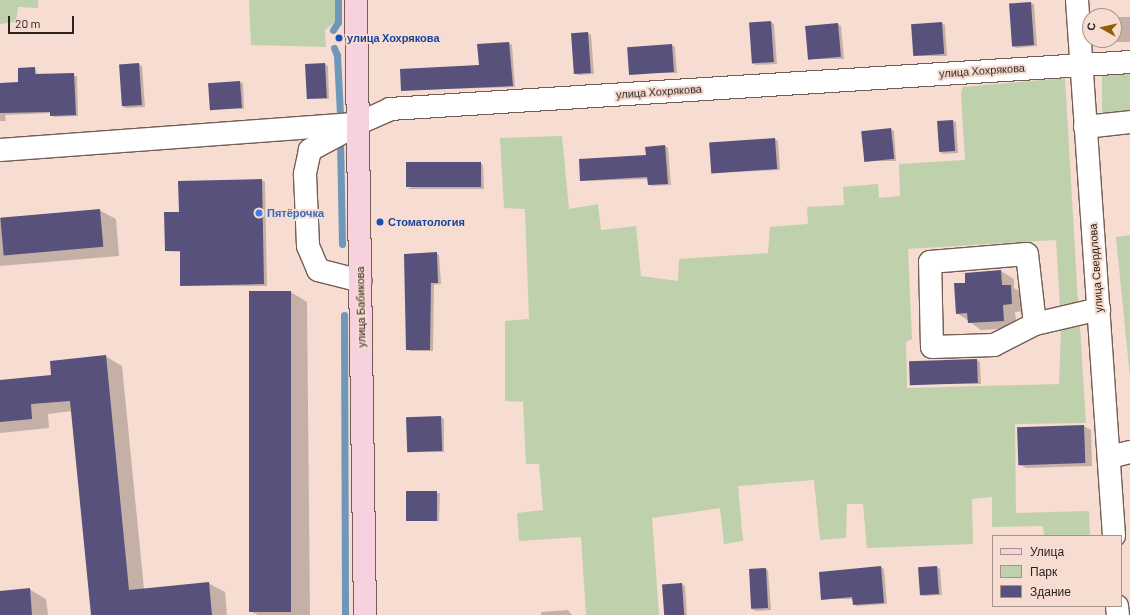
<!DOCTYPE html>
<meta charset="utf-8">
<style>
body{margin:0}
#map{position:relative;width:1130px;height:615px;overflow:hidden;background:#f7dcd1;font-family:Barlow,sans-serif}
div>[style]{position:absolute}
.green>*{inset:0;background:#bfd0ad;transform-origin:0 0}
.shadow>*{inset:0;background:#0003;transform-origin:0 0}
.stream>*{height:7px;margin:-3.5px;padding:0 3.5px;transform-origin:3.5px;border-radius:3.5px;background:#6e97ba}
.building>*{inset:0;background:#57517c;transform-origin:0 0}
.roads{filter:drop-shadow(1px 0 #745d54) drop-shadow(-1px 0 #745d54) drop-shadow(0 1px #745d54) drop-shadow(0 -1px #745d54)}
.minor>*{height:22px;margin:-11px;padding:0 11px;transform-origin:11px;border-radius:11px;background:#fff}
.major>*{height:22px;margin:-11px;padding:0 11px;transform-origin:11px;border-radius:11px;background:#f8d1de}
.dots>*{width:11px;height:11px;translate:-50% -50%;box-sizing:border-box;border:2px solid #f7dcd1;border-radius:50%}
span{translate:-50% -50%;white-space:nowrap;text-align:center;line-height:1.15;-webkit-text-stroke:4px #f7dcd1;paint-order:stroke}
.transit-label{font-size:11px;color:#164399;font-weight:700}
.left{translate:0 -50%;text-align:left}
.street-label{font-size:11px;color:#2b221e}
.shop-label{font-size:11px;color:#366cbe;font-weight:700}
.legend{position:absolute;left:992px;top:535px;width:130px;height:72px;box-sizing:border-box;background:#f7dcd1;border:1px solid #a59289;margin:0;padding:5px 7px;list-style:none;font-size:12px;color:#2b221e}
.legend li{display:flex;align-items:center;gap:8px;height:20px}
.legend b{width:20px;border:1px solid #a59289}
.north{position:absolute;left:1082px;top:8px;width:40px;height:40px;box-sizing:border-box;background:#f7dcd1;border:1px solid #a59289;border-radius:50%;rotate:278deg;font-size:11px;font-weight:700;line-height:16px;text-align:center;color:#2b221e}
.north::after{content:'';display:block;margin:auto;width:14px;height:18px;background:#8f6009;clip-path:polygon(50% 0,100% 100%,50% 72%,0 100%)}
.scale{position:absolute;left:8px;top:16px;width:66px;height:18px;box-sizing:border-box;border:2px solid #2b221e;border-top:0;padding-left:5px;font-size:12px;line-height:14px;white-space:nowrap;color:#2b221e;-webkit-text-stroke:3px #f7dcd1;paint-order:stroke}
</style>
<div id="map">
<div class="green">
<div style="clip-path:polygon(0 0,38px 0,38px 8px,18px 7px,16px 22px,0 24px)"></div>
<div style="clip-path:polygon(249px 0,335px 0,335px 22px,325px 30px,326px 47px,251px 45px)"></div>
<div style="left:1130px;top:70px;width:45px;height:28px;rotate:90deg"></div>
<div style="clip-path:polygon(1065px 78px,1078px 302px,1060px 307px,1056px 240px,908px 249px,912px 339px,906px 342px,907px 388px,1059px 384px,1061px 330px,1080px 326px,1086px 423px,1015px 424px,1016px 513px,1089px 511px,1090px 536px,1044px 536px,1043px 526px,992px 527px,992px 497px,972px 499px,973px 544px,867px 548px,863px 504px,847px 504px,846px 538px,820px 540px,814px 480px,738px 486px,743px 541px,724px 544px,720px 508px,652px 518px,659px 615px,586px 615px,581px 537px,519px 541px,517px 513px,543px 510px,539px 464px,526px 464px,523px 402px,505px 401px,505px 321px,529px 319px,525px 209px,504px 208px,500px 138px,562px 136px,569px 209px,598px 204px,601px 230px,636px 226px,641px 276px,678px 281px,679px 259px,768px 253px,770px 227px,808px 224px,807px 207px,844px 205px,843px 187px,878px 184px,879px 198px,900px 196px,899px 164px,965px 160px,961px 94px,963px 87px)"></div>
<div style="clip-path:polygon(1130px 235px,1130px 377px,1116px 237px)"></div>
</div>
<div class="shadow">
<div style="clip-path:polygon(1031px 3px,1034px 4px,1037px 46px,1016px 48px,1013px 46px)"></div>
<div style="left:1130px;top:17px;width:25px;height:16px;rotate:90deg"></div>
<div style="clip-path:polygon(771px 22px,774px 24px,777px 64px,756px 65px,753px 63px)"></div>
<div style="clip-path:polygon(942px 23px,945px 25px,947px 56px,914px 56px)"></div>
<div style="clip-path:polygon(838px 24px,841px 26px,844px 59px,808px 59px,806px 27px)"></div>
<div style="clip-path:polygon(588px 33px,591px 35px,594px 74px,579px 75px,576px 74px)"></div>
<div style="clip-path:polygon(509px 43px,512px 45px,515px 87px,402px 90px,480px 66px,478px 45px)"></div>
<div style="clip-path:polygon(672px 45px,675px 47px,677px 73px,629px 73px)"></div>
<div style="clip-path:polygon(139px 64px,142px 66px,145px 107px,126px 108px,123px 106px)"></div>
<div style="clip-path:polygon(325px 64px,328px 66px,329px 99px,310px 99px,307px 98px)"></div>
<div style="clip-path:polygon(35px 68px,38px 75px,77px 76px,78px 116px,54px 117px,51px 113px,5px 115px,6px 121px,0 121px,0 84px,19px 83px)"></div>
<div style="clip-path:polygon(240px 82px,243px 83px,244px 109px,210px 108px,209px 83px)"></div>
<div style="clip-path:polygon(953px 121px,956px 122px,958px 153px,943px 154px,940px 152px)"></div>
<div style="clip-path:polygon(891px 129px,894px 131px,896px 161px,864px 161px)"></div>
<div style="clip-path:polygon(775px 139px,778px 141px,780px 170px,712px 173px)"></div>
<div style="clip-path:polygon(665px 146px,668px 148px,671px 185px,652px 186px,649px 184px,649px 179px,581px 181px,647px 156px)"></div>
<div style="clip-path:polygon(480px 163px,483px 165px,484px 189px,407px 189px)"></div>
<div style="clip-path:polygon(262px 180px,265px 182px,267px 286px,181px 286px,181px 252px,166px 251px,180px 213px)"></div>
<div style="clip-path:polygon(99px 210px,116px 219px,119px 256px,0 266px,0 218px)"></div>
<div style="clip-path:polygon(436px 253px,439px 255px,441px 284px,434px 285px,433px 351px,411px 351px,407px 349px)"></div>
<div style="clip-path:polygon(1001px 271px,1014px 279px,1014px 288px,1023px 293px,1024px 311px,1015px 312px,1017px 328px,981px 330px,957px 313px,966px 284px)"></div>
<div style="clip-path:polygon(291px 292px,307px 302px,310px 615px,258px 615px,252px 612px)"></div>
<div style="clip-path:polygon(105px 356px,122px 366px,144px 589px,208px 583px,225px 592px,227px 615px,92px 615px,72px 411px,48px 414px,49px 428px,0 433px,0 381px,52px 376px)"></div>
<div style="clip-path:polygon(977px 360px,980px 362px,981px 384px,911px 384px,910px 362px)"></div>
<div style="clip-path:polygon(441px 417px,444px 419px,444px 452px,408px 451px)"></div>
<div style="clip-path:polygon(1084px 426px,1091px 430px,1092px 466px,1026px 468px,1019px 464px)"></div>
<div style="left:407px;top:492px;width:33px;height:28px;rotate:2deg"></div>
<div style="clip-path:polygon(881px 567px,884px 569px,887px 604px,857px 606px,854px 604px,854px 599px,822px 599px,820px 573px)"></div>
<div style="clip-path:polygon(937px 567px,940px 569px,942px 595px,924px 596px,921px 595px)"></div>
<div style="clip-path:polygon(765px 569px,768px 570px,771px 610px,756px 611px,752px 609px)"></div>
<div style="clip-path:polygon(682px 584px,685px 586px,687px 615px,665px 615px,663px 585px)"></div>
<div style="clip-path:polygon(29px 589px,46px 599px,48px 615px,0 615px,0 592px)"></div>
<div style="clip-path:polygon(568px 610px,572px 615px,541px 615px,541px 612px)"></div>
</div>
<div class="stream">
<div style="left:333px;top:30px;width:9px;rotate:-58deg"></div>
<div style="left:338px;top:22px;width:22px;rotate:-90deg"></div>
<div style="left:334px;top:48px;width:8px;rotate:67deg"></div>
<div style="left:337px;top:55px;width:60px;rotate:87.1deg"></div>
<div style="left:340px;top:139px;width:105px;rotate:88.9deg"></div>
<div style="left:344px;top:315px;width:300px;rotate:89.8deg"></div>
</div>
<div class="building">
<div style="left:1031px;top:2px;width:43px;height:22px;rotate:86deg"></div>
<div style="left:771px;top:21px;width:41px;height:22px;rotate:86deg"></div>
<div style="left:942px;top:22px;width:32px;height:31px;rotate:86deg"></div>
<div style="left:838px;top:23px;width:34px;height:33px;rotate:85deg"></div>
<div style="left:588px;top:32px;width:41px;height:17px;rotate:86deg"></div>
<div style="clip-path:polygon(509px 42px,513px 86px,401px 91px,400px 69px,479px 65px,477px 44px)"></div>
<div style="left:672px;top:44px;width:28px;height:45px;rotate:86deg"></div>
<div style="left:139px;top:63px;width:42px;height:20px;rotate:86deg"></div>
<div style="left:325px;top:63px;width:35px;height:20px;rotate:87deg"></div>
<div style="clip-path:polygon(35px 67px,35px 74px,74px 73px,76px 115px,50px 116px,50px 112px,0 113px,0 83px,18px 82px,18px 68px)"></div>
<div style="left:240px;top:81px;width:27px;height:32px;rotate:86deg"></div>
<div style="left:953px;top:120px;width:31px;height:16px;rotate:86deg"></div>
<div style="left:891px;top:128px;width:31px;height:30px;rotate:84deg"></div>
<div style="left:775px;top:138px;width:31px;height:66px;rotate:86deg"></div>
<div style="clip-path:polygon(665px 145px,668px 184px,648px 185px,647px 177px,580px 181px,579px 159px,646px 155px,645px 147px)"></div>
<div style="left:481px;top:162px;width:25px;height:75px;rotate:90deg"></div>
<div style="clip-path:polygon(262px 179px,264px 284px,180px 286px,180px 251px,165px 251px,164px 212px,179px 212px,178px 181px)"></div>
<div style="left:100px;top:209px;width:38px;height:100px;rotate:85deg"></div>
<div style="clip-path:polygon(437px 252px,438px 283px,431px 283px,430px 350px,406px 350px,404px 254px)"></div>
<div style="clip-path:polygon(1001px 270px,1002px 285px,1011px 285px,1012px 304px,1003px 305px,1004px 321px,968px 323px,967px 313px,956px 314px,954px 283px,965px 283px,965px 273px)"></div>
<div style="left:291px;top:291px;width:321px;height:42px;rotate:90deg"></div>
<div style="clip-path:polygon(106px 355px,129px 590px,209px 582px,212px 615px,91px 615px,70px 401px,31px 404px,32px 419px,0 422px,0 380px,51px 375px,50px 361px)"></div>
<div style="left:977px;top:359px;width:24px;height:68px;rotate:88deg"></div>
<div style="left:441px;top:416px;width:35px;height:35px;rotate:88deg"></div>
<div style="left:1084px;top:425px;width:38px;height:67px;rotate:88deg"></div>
<div style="left:406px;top:491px;width:31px;height:30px"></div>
<div style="clip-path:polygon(881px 566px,884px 603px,853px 605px,852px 597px,821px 600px,819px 572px)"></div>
<div style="left:937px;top:566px;width:28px;height:19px;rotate:86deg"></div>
<div style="left:766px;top:568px;width:40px;height:17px;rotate:87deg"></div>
<div style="left:682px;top:583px;width:32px;height:20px;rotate:86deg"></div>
<div style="clip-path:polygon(30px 588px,32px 615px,0 615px,0 591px)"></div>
</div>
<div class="roads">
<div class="minor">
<div style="left:1077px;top:0;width:537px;rotate:86.05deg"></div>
<div style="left:1085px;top:127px;width:45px;rotate:-6.3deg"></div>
<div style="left:351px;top:128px;width:47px;rotate:151.8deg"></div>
<div style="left:310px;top:150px;width:25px;rotate:102deg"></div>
<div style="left:305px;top:174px;width:72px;rotate:87.6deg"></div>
<div style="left:308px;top:246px;width:26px;rotate:67deg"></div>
<div style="left:318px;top:270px;width:44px;rotate:14.3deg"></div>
<div style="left:0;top:150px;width:358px;rotate:-4.2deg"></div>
<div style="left:357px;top:124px;width:36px;rotate:-24deg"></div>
<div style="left:390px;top:109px;width:741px;rotate:-3.63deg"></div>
<div style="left:1035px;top:324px;width:46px;rotate:152.9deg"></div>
<div style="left:994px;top:345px;width:62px;rotate:178.2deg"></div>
<div style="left:932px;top:347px;width:85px;rotate:-91.3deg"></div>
<div style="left:930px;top:262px;width:97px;rotate:-4.7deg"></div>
<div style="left:1027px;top:254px;width:70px;rotate:83.5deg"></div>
<div style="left:1035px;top:324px;width:66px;rotate:-13.2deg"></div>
<div style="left:1110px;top:457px;width:21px;rotate:-14deg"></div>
<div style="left:1117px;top:606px;width:9px;rotate:84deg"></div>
</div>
<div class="major">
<div style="left:356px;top:0;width:615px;rotate:89.16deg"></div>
</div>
</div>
<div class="dots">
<div style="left:339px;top:38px;background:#1a4fb4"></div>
<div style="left:259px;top:213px;background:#3f7fe0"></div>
<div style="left:380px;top:222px;background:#1a4fb4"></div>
</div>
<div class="transit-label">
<span class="left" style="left:347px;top:38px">улица Хохрякова</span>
<span class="left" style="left:388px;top:222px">Стоматология</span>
</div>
<div class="street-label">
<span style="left:982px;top:71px;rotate:-4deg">улица Хохрякова</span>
<span style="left:659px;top:92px;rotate:-4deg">улица Хохрякова</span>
<span style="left:1096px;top:268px;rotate:-94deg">улица Свердлова</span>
<span style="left:361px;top:307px;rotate:-91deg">улица Бабикова</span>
</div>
<div class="shop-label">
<span class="left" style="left:267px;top:213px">Пятёрочка</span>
</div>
<ul class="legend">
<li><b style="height:5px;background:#f8d1de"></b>Улица</li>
<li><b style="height:11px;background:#bfd0ad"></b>Парк</li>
<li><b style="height:11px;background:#57517c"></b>Здание</li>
</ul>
<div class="north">С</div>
<div class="scale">20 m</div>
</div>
